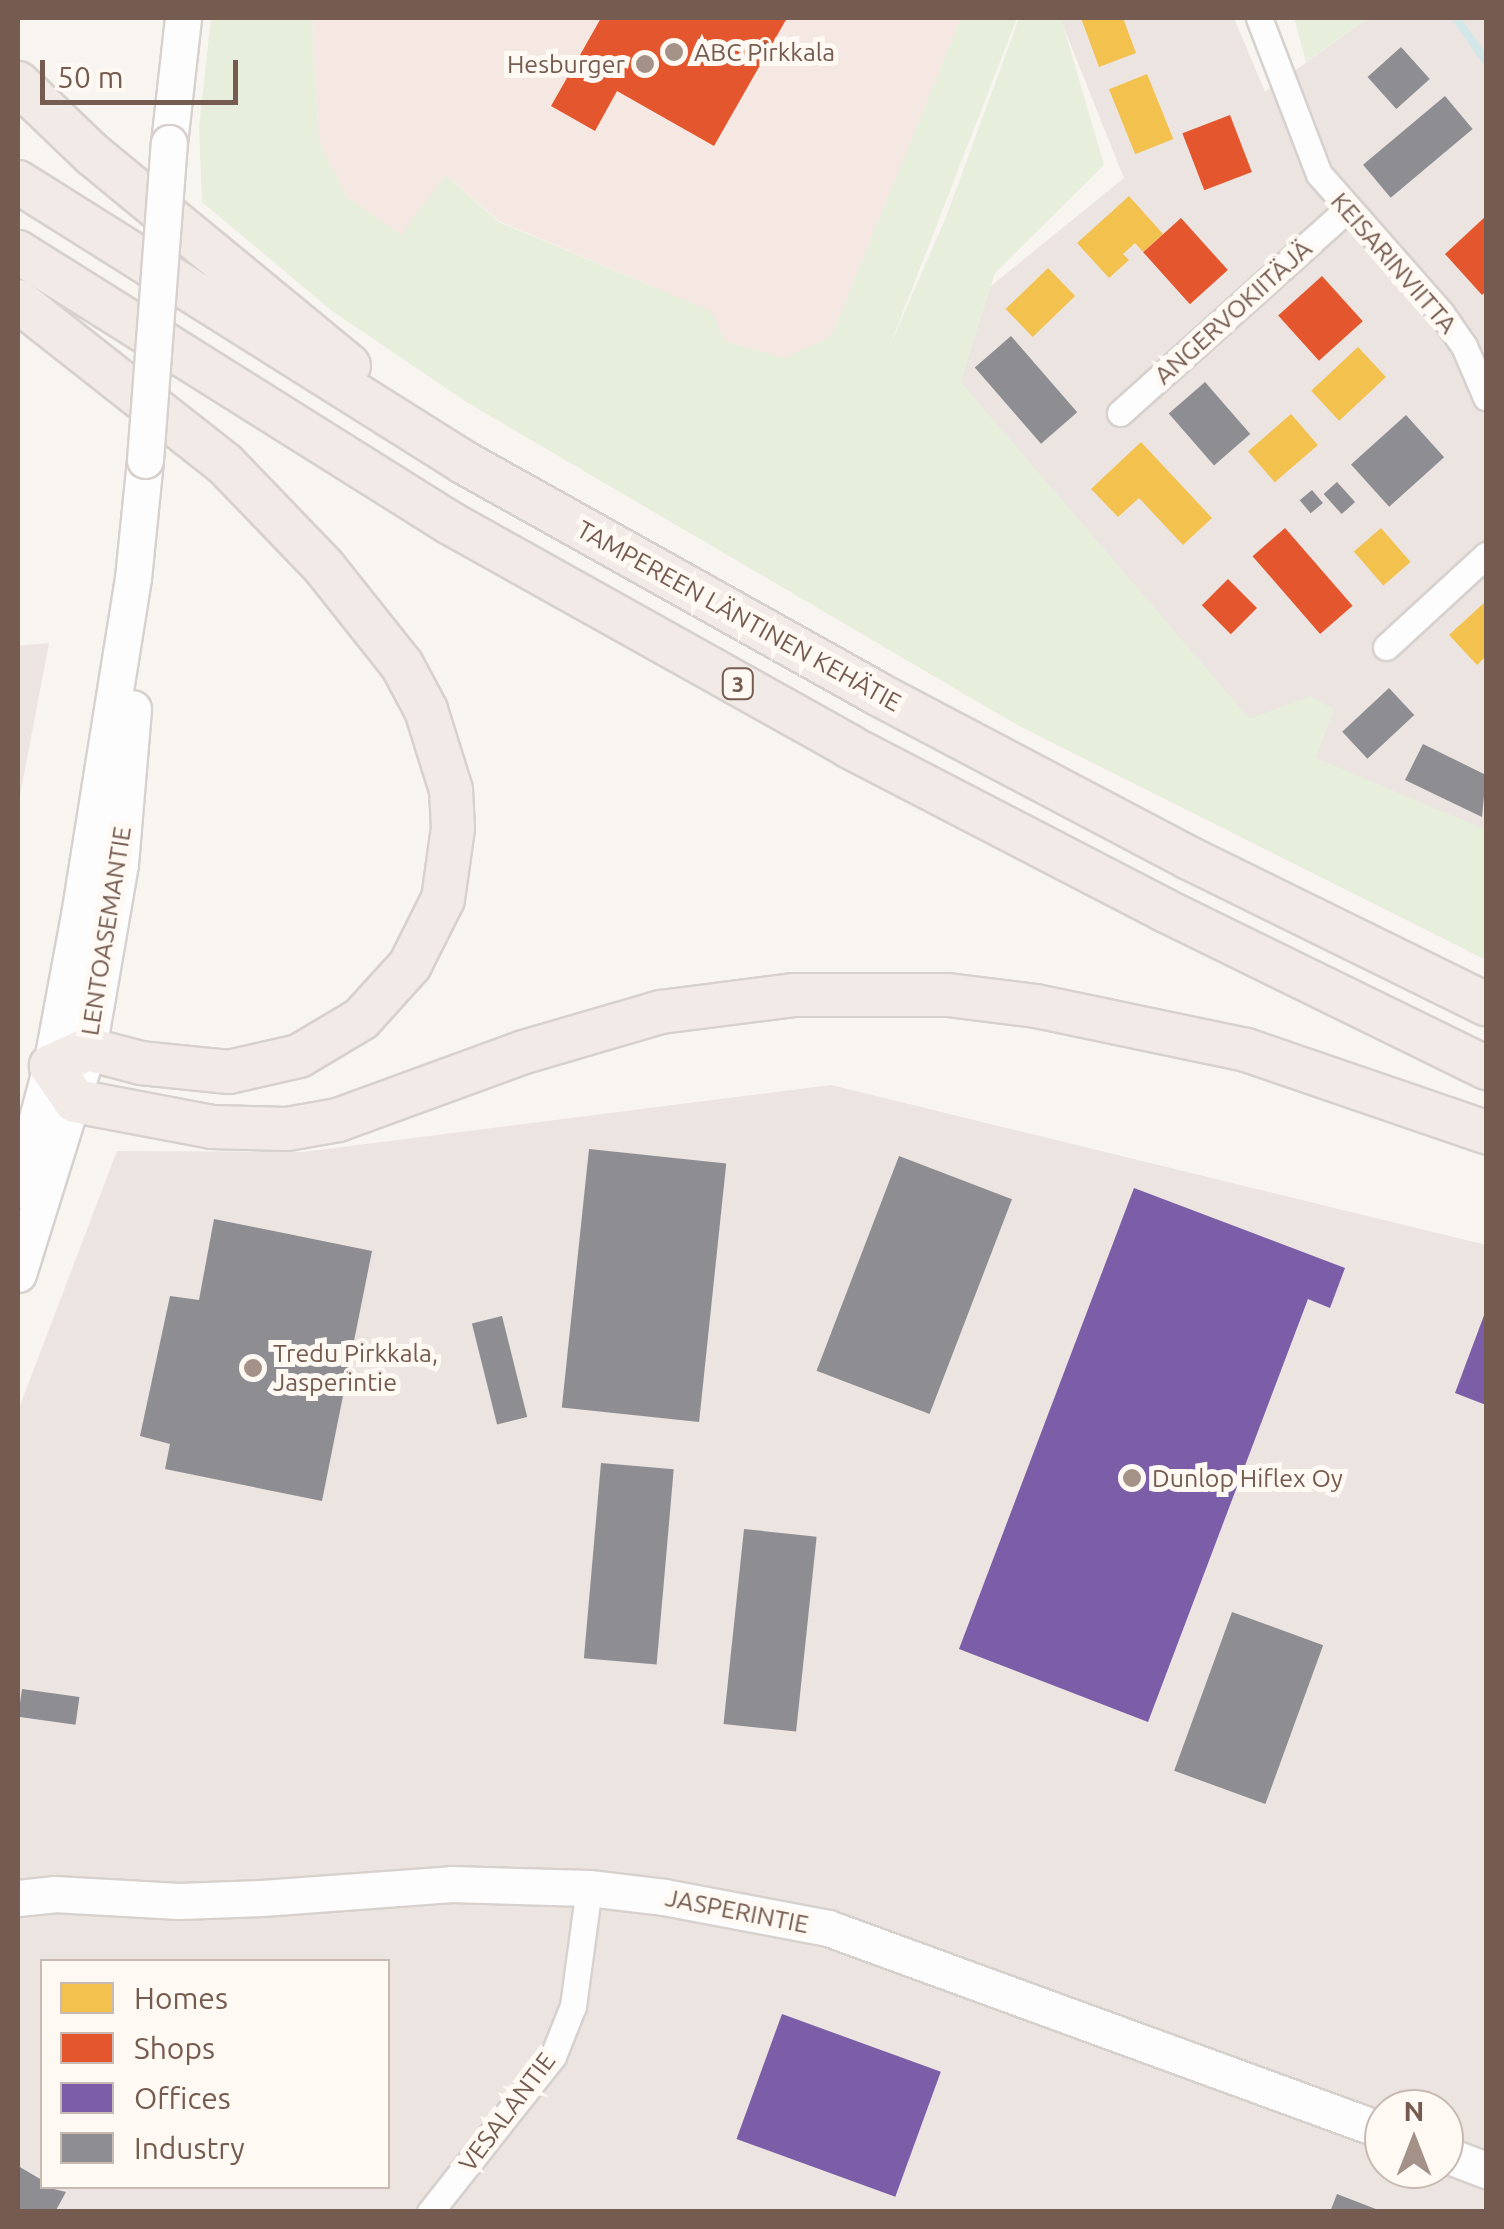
<!DOCTYPE html>
<meta charset="utf-8">
<style>
body{margin:0}
#map{position:relative;width:1504px;height:2229px;overflow:hidden;background:#f8f4f0;font-family:Ubuntu,sans-serif}
div>[style]{position:absolute}
.commercial>*{inset:0;background:#f5e7e2}
.industrial>*{inset:0;background:#ebe4e0}
.green>*{inset:0;background:#e7eedc}
.homes>*{inset:0;background:#f2c14e;transform-origin:0 0}
.shops>*{inset:0;background:#e4572e;transform-origin:0 0}
.offices>*{inset:0;background:#7b5ea7;transform-origin:0 0}
.industry>*{inset:0;background:#8d8d92;transform-origin:0 0}
.stream>*{height:8px;margin:-4px;padding:0 4px;transform-origin:4px;border-radius:4px;background:#d2e7e8}
.roads{filter:drop-shadow(2px 0 #d7d1ce) drop-shadow(-2px 0 #d7d1ce) drop-shadow(0 2px #d7d1ce) drop-shadow(0 -2px #d7d1ce)}
.street>*{height:25px;margin:-12.5px;padding:0 12.5px;transform-origin:12.5px;border-radius:12.5px;background:#fefdfd}
.secondary>*{height:35px;margin:-17.5px;padding:0 17.5px;transform-origin:17.5px;border-radius:17.5px;background:#fefdfd}
.highway>*{height:42px;margin:-21px;padding:0 21px;transform-origin:21px;border-radius:21px;background:#f1eae7}
.bridges{filter:drop-shadow(2px 0 #d8d0cc) drop-shadow(-2px 0 #d8d0cc) drop-shadow(0 2px #d8d0cc) drop-shadow(0 -2px #d8d0cc)}
.secondary-bridge>*{height:35px;margin:-17.5px;padding:0 17.5px;transform-origin:17.5px;border-radius:17.5px;background:#fefdfd}
.dots>*{width:28px;height:28px;translate:-50% -50%;box-sizing:border-box;border:5px solid #fef9f3;border-radius:50%}
span{translate:-50% -50%;white-space:nowrap;text-align:center;line-height:1.15;-webkit-text-stroke:10px #fef9f3;paint-order:stroke}
.shield-label span{padding:2px 8px;background:#fef9f3;border:2px solid;border-radius:8px;-webkit-text-stroke-width:0}
.shield-label{font-size:22px;color:#765b50;font-weight:700}
.poi-label{font-size:25px;color:#765b50}
.left{translate:0 -50%;text-align:left}
.right{translate:-100% -50%;text-align:right}
.street-label{font-size:25px;color:#765b50}
.frame{position:absolute;inset:0;border:20px solid #765b50;pointer-events:none}
.legend{position:absolute;left:40px;top:1959px;width:350px;height:230px;box-sizing:border-box;background:#fef9f3;border:2px solid #c8bab2;margin:0;padding:12px 18px;list-style:none;font-size:30px;color:#765b50}
.legend li{display:flex;align-items:center;gap:20px;height:50px}
.legend b{width:50px;border:2px solid #c8bab2}
.north{position:absolute;left:1364px;top:2089px;width:100px;height:100px;box-sizing:border-box;background:#fef9f3;border:2px solid #c8bab2;border-radius:50%;rotate:0deg;font-size:28px;font-weight:700;line-height:40px;text-align:center;color:#765b50}
.north::after{content:'';display:block;margin:auto;width:35px;height:45px;background:#a49188;clip-path:polygon(50% 0,100% 100%,50% 72%,0 100%)}
.scale{position:absolute;left:40px;top:60px;width:198px;height:45px;box-sizing:border-box;border:5px solid #765b50;border-top:0;padding-left:12px;font-size:30px;line-height:35px;white-space:nowrap;color:#765b50;-webkit-text-stroke:8px #fef9f3;paint-order:stroke}
</style>
<div id="map">
<div class="commercial">
<div style="clip-path:polygon(312px 18px,961px 18px,831px 337px,784px 358px,725px 341px,710px 311px,499px 221px,446px 175px,402px 236px,347px 197px,319px 142px)"></div>
</div>
<div class="industrial">
<div style="clip-path:polygon(1060px 18px,1234px 18px,1265px 92px,1368px 18px,1486px 18px,1486px 867px,1249px 737px,911px 351px,1124px 178px)"></div>
<div style="clip-path:polygon(49px 643px,18px 806px,18px 646px)"></div>
<div style="clip-path:polygon(evenodd,831px 1085px,1486px 1245px,1486px 2211px,18px 2211px,18px 1411px,117px 1151px,303px 1152px,831px 1085px,42px 1962px,388px 1962px,388px 2186px,42px 2186px,42px 1962px,831px 1085px,1384px 2109px,1444px 2109px,1444px 2169px,1384px 2169px,1384px 2109px)"></div>
</div>
<div class="green">
<div style="clip-path:polygon(211px 18px,312px 18px,319px 142px,347px 197px,401px 235px,446px 175px,499px 222px,711px 311px,725px 341px,784px 358px,831px 337px,961px 18px,1017px 18px,889px 348px,946px 217px,1019px 18px,1061px 18px,1104px 165px,995px 273px,961px 382px,1250px 719px,1310px 696px,1334px 709px,1316px 758px,1486px 830px,1486px 960px,1019px 726px,468px 403px,332px 311px,202px 202px,199px 127px)"></div>
<div style="clip-path:polygon(1294px 18px,1368px 18px,1306px 62px)"></div>
</div>
<div class="homes">
<div style="clip-path:polygon(1081px 18px,1123px 18px,1136px 53px,1099px 67px)"></div>
<div style="left:1147px;top:74px;width:70px;height:41px;rotate:68deg"></div>
<div style="clip-path:polygon(1129px 196px,1163px 234px,1143px 252px,1135px 243px,1123px 254px,1129px 260px,1109px 278px,1077px 243px)"></div>
<div style="left:1048px;top:268px;width:39px;height:59px;rotate:46deg"></div>
<div style="left:1358px;top:347px;width:41px;height:64px;rotate:47deg"></div>
<div style="left:1291px;top:414px;width:41px;height:57px;rotate:49deg"></div>
<div style="clip-path:polygon(1141px 442px,1212px 518px,1183px 545px,1139px 498px,1118px 517px,1091px 489px)"></div>
<div style="left:1381px;top:528px;width:45px;height:36px;rotate:49deg"></div>
<div style="clip-path:polygon(1486px 601px,1486px 656px,1477px 665px,1449px 635px)"></div>
</div>
<div class="shops">
<div style="clip-path:polygon(601px 18px,787px 18px,714px 146px,617px 91px,595px 131px,551px 106px)"></div>
<div style="left:1230px;top:115px;width:61px;height:51px;rotate:69deg"></div>
<div style="clip-path:polygon(1486px 216px,1486px 291px,1482px 295px,1445px 254px)"></div>
<div style="left:1181px;top:218px;width:70px;height:51px;rotate:48deg"></div>
<div style="left:1322px;top:276px;width:61px;height:59px;rotate:48deg"></div>
<div style="left:1285px;top:528px;width:103px;height:43px;rotate:49deg"></div>
<div style="left:1228px;top:579px;width:41px;height:37px;rotate:45deg"></div>
</div>
<div class="offices">
<div style="clip-path:polygon(1134px 1188px,1345px 1268px,1330px 1308px,1308px 1299px,1148px 1722px,959px 1649px)"></div>
<div style="clip-path:polygon(1486px 1310px,1486px 1405px,1455px 1393px)"></div>
<div style="left:782px;top:2014px;width:169px;height:133px;rotate:20deg"></div>
</div>
<div class="industry">
<div style="left:1401px;top:47px;width:43px;height:45px;rotate:48deg"></div>
<div style="left:1445px;top:96px;width:43px;height:107px;rotate:50deg"></div>
<div style="left:1011px;top:336px;width:101px;height:48px;rotate:49deg"></div>
<div style="left:1205px;top:382px;width:69px;height:48px;rotate:49deg"></div>
<div style="left:1406px;top:415px;width:57px;height:74px;rotate:48deg"></div>
<div style="left:1337px;top:482px;width:27px;height:18px;rotate:48deg"></div>
<div style="left:1312px;top:490px;width:17px;height:16px;rotate:50deg"></div>
<div style="left:1389px;top:688px;width:37px;height:64px;rotate:47deg"></div>
<div style="clip-path:polygon(1423px 744px,1486px 775px,1482px 817px,1405px 780px)"></div>
<div style="left:589px;top:1149px;width:138px;height:260px;rotate:6deg"></div>
<div style="left:899px;top:1156px;width:121px;height:230px;rotate:21deg"></div>
<div style="clip-path:polygon(214px 1219px,372px 1251px,322px 1501px,165px 1469px,170px 1444px,140px 1436px,170px 1296px,199px 1300px)"></div>
<div style="left:502px;top:1316px;width:104px;height:31px;rotate:76deg"></div>
<div style="left:601px;top:1463px;width:73px;height:196px;rotate:5deg"></div>
<div style="left:744px;top:1529px;width:73px;height:196px;rotate:6deg"></div>
<div style="left:1232px;top:1612px;width:97px;height:169px;rotate:20deg"></div>
<div style="left:22px;top:1689px;width:58px;height:28px;rotate:8deg"></div>
<div style="clip-path:polygon(18px 2166px,42px 2180px,42px 2186px,66px 2192px,55px 2212px,18px 2212px)"></div>
<div style="clip-path:polygon(1337px 2194px,1381px 2211px,1381px 2212px,1330px 2212px)"></div>
</div>
<div class="stream">
<div style="left:1456px;top:18px;width:52px;rotate:55.1deg"></div>
</div>
<div class="roads">
<div class="street">
<div style="left:1259px;top:18px;width:167px;rotate:69deg"></div>
<div style="left:1319px;top:174px;width:185px;rotate:48.7deg"></div>
<div style="left:1441px;top:313px;width:40px;rotate:55.1deg"></div>
<div style="left:1464px;top:346px;width:56px;rotate:66.7deg"></div>
<div style="left:1120px;top:413px;width:304px;rotate:-41.9deg"></div>
<div style="left:1386px;top:647px;width:136px;rotate:-42.6deg"></div>
<div style="left:430px;top:2212px;width:199px;rotate:-51.7deg"></div>
<div style="left:553px;top:2056px;width:54px;rotate:-68.2deg"></div>
<div style="left:573px;top:2006px;width:119px;rotate:-82.3deg"></div>
</div>
<div class="secondary">
<div style="left:169px;top:143px;width:126px;rotate:-83.6deg"></div>
<div style="left:18px;top:1190px;width:128px;rotate:-75.1deg"></div>
<div style="left:51px;top:1066px;width:154px;rotate:-79.5deg"></div>
<div style="left:79px;top:915px;width:341px;rotate:-80.9deg"></div>
<div style="left:133px;top:578px;width:119px;rotate:-84.2deg"></div>
<div style="left:18px;top:1274px;width:236px;rotate:-72.7deg"></div>
<div style="left:88px;top:1049px;width:188px;rotate:-80.2deg"></div>
<div style="left:120px;top:864px;width:156px;rotate:-85.2deg"></div>
<div style="left:18px;top:1898px;width:36px;rotate:-6deg"></div>
<div style="left:54px;top:1894px;width:125px;rotate:3.2deg"></div>
<div style="left:179px;top:1901px;width:83px;rotate:-2.1deg"></div>
<div style="left:262px;top:1898px;width:190px;rotate:-4.2deg"></div>
<div style="left:451px;top:1884px;width:138px;rotate:1.7deg"></div>
<div style="left:589px;top:1888px;width:76px;rotate:6.8deg"></div>
<div style="left:664px;top:1897px;width:167px;rotate:10.7deg"></div>
<div style="left:828px;top:1928px;width:592px;rotate:20.06deg"></div>
<div style="left:1444px;top:2154px;width:45px;rotate:20.9deg"></div>
</div>
<div class="highway">
<div style="left:18px;top:83px;width:103px;rotate:43.8deg"></div>
<div style="left:92px;top:154px;width:333px;rotate:39.5deg"></div>
<div style="left:18px;top:182px;width:528px;rotate:32.15deg"></div>
<div style="left:465px;top:463px;width:473px;rotate:29.2deg"></div>
<div style="left:878px;top:694px;width:352px;rotate:27.8deg"></div>
<div style="left:1189px;top:858px;width:331px;rotate:26.2deg"></div>
<div style="left:18px;top:252px;width:510px;rotate:32.1deg"></div>
<div style="left:450px;top:523px;width:458px;rotate:29.2deg"></div>
<div style="left:850px;top:747px;width:354px;rotate:27.4deg"></div>
<div style="left:1164px;top:910px;width:359px;rotate:26.1deg"></div>
<div style="left:18px;top:301px;width:263px;rotate:38.2deg"></div>
<div style="left:225px;top:464px;width:143px;rotate:46.1deg"></div>
<div style="left:324px;top:567px;width:125px;rotate:51.5deg"></div>
<div style="left:402px;top:665px;width:51px;rotate:61.9deg"></div>
<div style="left:426px;top:710px;width:84px;rotate:72.6deg"></div>
<div style="left:451px;top:790px;width:38px;rotate:87deg"></div>
<div style="left:453px;top:828px;width:72px;rotate:98deg"></div>
<div style="left:443px;top:899px;width:74px;rotate:116.6deg"></div>
<div style="left:410px;top:965px;width:73px;rotate:132.2deg"></div>
<div style="left:361px;top:1019px;width:72px;rotate:149.2deg"></div>
<div style="left:299px;top:1056px;width:72px;rotate:167.1deg"></div>
<div style="left:229px;top:1072px;width:88px;rotate:-174.2deg"></div>
<div style="left:141px;top:1063px;width:55px;rotate:-165.2deg"></div>
<div style="left:88px;top:1049px;width:41px;rotate:155.3deg"></div>
<div style="left:51px;top:1066px;width:42px;rotate:55.6deg"></div>
<div style="left:75px;top:1101px;width:139px;rotate:10.7deg"></div>
<div style="left:212px;top:1127px;width:75px;rotate:1.5deg"></div>
<div style="left:287px;top:1129px;width:52px;rotate:-10deg"></div>
<div style="left:338px;top:1120px;width:198px;rotate:-20.1deg"></div>
<div style="left:524px;top:1052px;width:143px;rotate:-16.3deg"></div>
<div style="left:661px;top:1012px;width:133px;rotate:-7.3deg"></div>
<div style="left:793px;top:995px;width:155px"></div>
<div style="left:948px;top:995px;width:89px;rotate:7.1deg"></div>
<div style="left:1036px;top:1006px;width:215px;rotate:11.8deg"></div>
<div style="left:1246px;top:1050px;width:254px;rotate:18.9deg"></div>
</div>
</div>
<div class="bridges">
<div class="secondary-bridge">
<div style="left:145px;top:460px;width:318px;rotate:-85.7deg"></div>
</div>
</div>
<div class="dots">
<div style="left:674px;top:52px;background:#a49188"></div>
<div style="left:645px;top:64px;background:#a49188"></div>
<div style="left:253px;top:1368px;background:#a49188"></div>
<div style="left:1132px;top:1478px;background:#a49188"></div>
</div>
<div class="shield-label">
<span style="left:738px;top:684px">3</span>
</div>
<div class="poi-label">
<span class="left" style="left:694px;top:52px">ABC Pirkkala</span>
<span class="right" style="left:625px;top:64px">Hesburger</span>
<span class="left" style="left:273px;top:1368px">Tredu Pirkkala,<br>Jasperintie</span>
<span class="left" style="left:1152px;top:1478px">Dunlop Hiflex Oy</span>
</div>
<div class="street-label">
<span style="left:1394px;top:263px;rotate:49deg">KEISARINVIITTA</span>
<span style="left:1233px;top:312px;rotate:-42deg">ANGERVOKIITÄJÄ</span>
<span style="left:739px;top:616px;rotate:29deg">TAMPEREEN LÄNTINEN KEHÄTIE</span>
<span style="left:106px;top:931px;rotate:-81deg">LENTOASEMANTIE</span>
<span style="left:737px;top:1911px;rotate:11deg">JASPERINTIE</span>
<span style="left:507px;top:2112px;rotate:-53deg">VESALANTIE</span>
</div>
<div class="frame"></div>
<ul class="legend">
<li><b style="height:28px;background:#f2c14e"></b>Homes</li>
<li><b style="height:28px;background:#e4572e"></b>Shops</li>
<li><b style="height:28px;background:#7b5ea7"></b>Offices</li>
<li><b style="height:28px;background:#8d8d92"></b>Industry</li>
</ul>
<div class="north">N</div>
<div class="scale">50 m</div>
</div>
